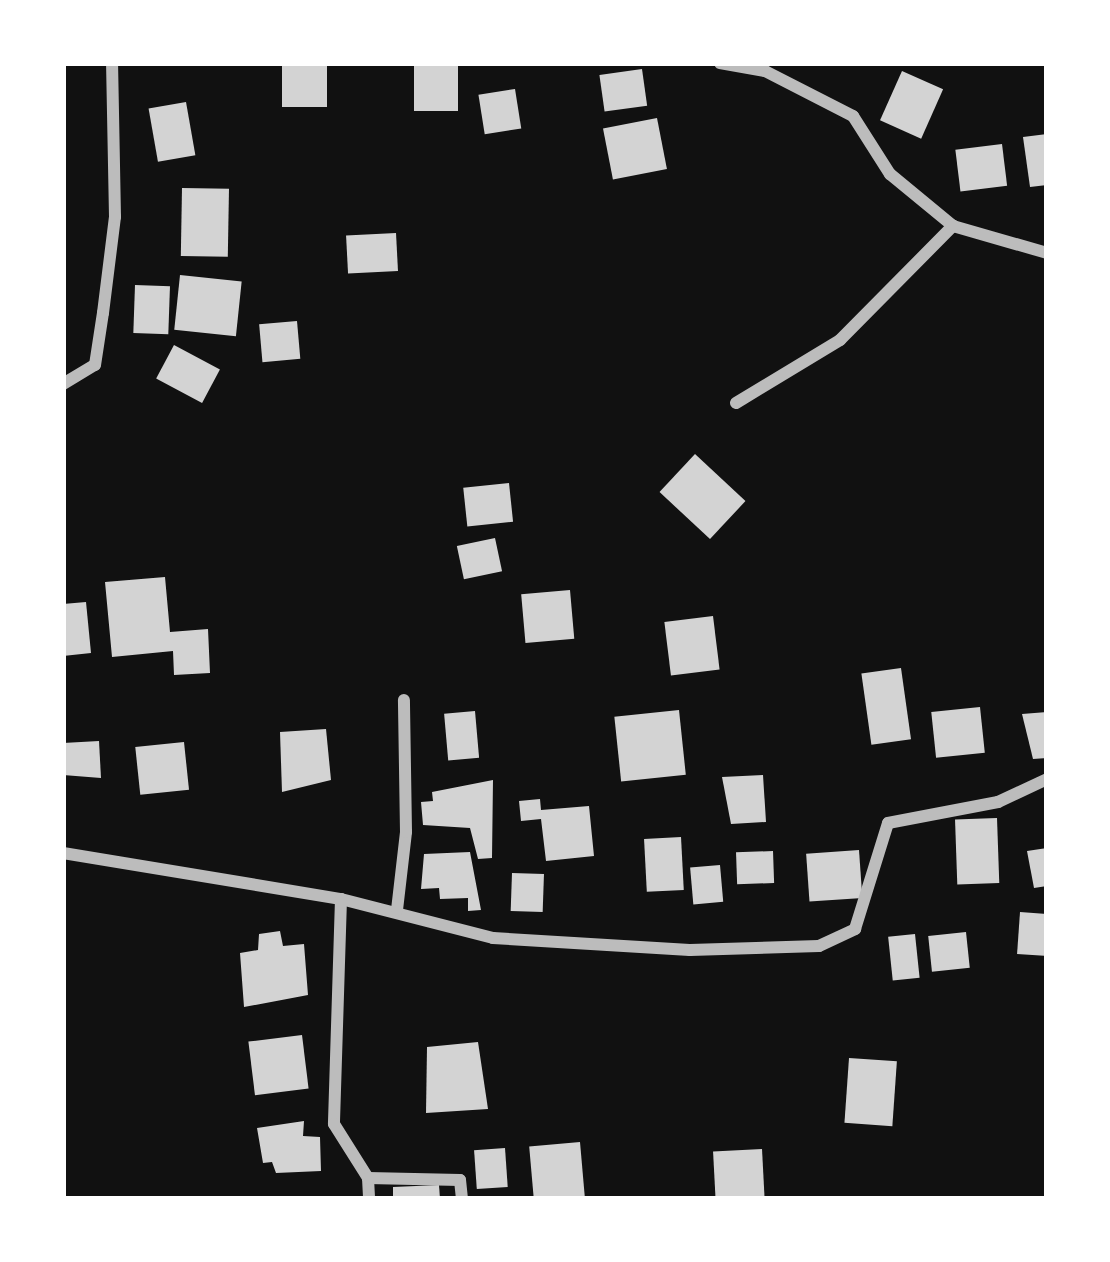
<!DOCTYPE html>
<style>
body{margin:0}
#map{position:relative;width:1110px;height:1262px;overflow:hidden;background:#111;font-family:"Fira Sans Condensed",sans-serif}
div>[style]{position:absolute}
.building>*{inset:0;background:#d3d3d3;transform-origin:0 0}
.minor>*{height:12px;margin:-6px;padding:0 6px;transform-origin:6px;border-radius:6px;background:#bcbcbc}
span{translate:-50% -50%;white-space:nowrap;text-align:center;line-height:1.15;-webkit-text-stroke:10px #fff;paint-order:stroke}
.frame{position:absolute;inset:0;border:66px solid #fff;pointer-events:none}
</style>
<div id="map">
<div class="building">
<div style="left:282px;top:63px;width:45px;height:44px"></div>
<div style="left:414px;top:63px;width:44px;height:48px"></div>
<div style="left:642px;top:69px;width:37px;height:43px;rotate:82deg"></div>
<div style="left:902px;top:71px;width:45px;height:54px;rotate:24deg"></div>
<div style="left:515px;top:89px;width:40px;height:37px;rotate:81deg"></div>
<div style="left:186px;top:102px;width:54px;height:38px;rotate:80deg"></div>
<div style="left:657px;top:118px;width:52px;height:55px;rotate:79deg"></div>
<div style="clip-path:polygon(1047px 134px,1047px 185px,1030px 187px,1023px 137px)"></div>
<div style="left:1002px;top:144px;width:42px;height:47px;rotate:83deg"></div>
<div style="left:182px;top:188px;width:47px;height:68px;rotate:1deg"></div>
<div style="left:396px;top:233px;width:38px;height:50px;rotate:87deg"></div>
<div style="left:180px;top:275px;width:62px;height:55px;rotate:6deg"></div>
<div style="left:135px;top:285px;width:35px;height:48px;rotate:2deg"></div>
<div style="left:297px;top:321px;width:38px;height:38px;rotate:85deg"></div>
<div style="left:174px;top:345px;width:52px;height:38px;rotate:28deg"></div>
<div style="left:695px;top:454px;width:69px;height:52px;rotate:43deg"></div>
<div style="left:509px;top:483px;width:39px;height:46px;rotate:84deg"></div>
<div style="left:495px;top:538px;width:34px;height:39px;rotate:78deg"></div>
<div style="clip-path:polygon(165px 577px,170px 632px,208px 629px,210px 673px,174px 675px,173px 651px,112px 657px,105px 582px)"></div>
<div style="left:570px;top:590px;width:49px;height:49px;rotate:85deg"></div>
<div style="clip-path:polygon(86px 602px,91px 653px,63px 656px,63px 604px)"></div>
<div style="left:713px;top:616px;width:54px;height:49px;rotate:83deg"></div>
<div style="left:901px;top:668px;width:72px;height:40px;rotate:82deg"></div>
<div style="left:980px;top:707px;width:46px;height:49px;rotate:84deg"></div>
<div style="left:679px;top:710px;width:65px;height:65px;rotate:84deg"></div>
<div style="left:475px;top:711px;width:47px;height:31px;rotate:85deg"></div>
<div style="clip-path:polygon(1047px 712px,1047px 758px,1033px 759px,1022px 714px)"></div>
<div style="clip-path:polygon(326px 729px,331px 780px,282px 792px,280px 732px)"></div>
<div style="clip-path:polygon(99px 741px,101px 778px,63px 775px,63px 743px)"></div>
<div style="left:184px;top:742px;width:48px;height:49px;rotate:84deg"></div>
<div style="clip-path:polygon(763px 775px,766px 822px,731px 824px,722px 777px)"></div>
<div style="clip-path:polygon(493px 780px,492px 858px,478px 859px,470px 828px,423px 825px,421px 802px,433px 801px,432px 792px)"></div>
<div style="clip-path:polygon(540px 799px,541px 810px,589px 806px,594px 856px,546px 861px,541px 819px,521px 821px,519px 801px)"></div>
<div style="left:997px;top:818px;width:65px;height:42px;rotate:88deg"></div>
<div style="left:681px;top:837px;width:53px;height:37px;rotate:87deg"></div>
<div style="clip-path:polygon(1047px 848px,1047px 886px,1034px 888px,1027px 851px)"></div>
<div style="left:859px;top:850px;width:48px;height:53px;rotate:86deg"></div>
<div style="left:773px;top:851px;width:32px;height:37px;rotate:88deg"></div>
<div style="clip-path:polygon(470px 852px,481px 910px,468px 911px,468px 898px,440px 899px,439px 888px,421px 889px,424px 854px)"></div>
<div style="left:720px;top:865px;width:37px;height:30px;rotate:85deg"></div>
<div style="left:512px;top:873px;width:32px;height:38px;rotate:2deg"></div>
<div style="left:1020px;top:912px;width:27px;height:42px;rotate:4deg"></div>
<div style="clip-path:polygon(280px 931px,283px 946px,304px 944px,308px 995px,244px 1007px,240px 953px,258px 950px,259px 934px)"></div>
<div style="left:966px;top:932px;width:36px;height:38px;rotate:84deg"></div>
<div style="left:915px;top:934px;width:44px;height:27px;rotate:84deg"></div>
<div style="left:302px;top:1035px;width:54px;height:54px;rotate:83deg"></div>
<div style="clip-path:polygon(478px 1042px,488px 1109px,426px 1113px,427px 1047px)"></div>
<div style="left:849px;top:1058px;width:48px;height:65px;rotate:4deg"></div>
<div style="clip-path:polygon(304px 1121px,303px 1136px,320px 1137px,321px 1171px,276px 1173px,272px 1162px,263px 1163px,257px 1128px)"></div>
<div style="left:580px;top:1142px;width:57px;height:51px;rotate:85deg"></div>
<div style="left:505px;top:1148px;width:39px;height:31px;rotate:86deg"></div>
<div style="left:762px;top:1149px;width:50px;height:49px;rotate:87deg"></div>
<div style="clip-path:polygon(439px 1185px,440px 1199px,393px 1199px,393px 1187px)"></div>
</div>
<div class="minor">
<div style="left:720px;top:63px;width:46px;rotate:10.1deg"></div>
<div style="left:765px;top:71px;width:99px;rotate:27.1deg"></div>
<div style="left:853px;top:116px;width:69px;rotate:57.5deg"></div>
<div style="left:890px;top:174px;width:82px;rotate:39.5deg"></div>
<div style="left:953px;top:226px;width:98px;rotate:16deg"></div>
<div style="left:63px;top:384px;width:37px;rotate:-31deg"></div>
<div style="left:95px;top:365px;width:53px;rotate:-81.3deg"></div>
<div style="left:103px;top:313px;width:97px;rotate:-82.9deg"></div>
<div style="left:115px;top:217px;width:154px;rotate:-91.1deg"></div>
<div style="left:736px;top:403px;width:122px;rotate:-31.2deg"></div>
<div style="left:840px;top:340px;width:161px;rotate:-45.3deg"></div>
<div style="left:63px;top:853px;width:282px;rotate:9.4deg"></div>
<div style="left:341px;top:899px;width:157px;rotate:14.4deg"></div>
<div style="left:493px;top:938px;width:197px;rotate:3.5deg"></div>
<div style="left:690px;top:950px;width:129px;rotate:-1.8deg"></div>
<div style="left:819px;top:946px;width:40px;rotate:-25deg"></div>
<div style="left:855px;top:929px;width:111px;rotate:-72.7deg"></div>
<div style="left:888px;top:823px;width:112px;rotate:-10.8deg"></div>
<div style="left:998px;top:802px;width:54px;rotate:-25.1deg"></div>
<div style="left:341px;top:899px;width:225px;rotate:91.8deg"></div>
<div style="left:334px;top:1124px;width:64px;rotate:57.8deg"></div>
<div style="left:368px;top:1178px;width:21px;rotate:87deg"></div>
<div style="left:397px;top:910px;width:79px;rotate:-83.4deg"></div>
<div style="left:406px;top:832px;width:132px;rotate:-90.9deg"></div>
<div style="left:368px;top:1178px;width:92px;rotate:1.2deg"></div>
<div style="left:460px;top:1180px;width:19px;rotate:84deg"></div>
</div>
<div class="frame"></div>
</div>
